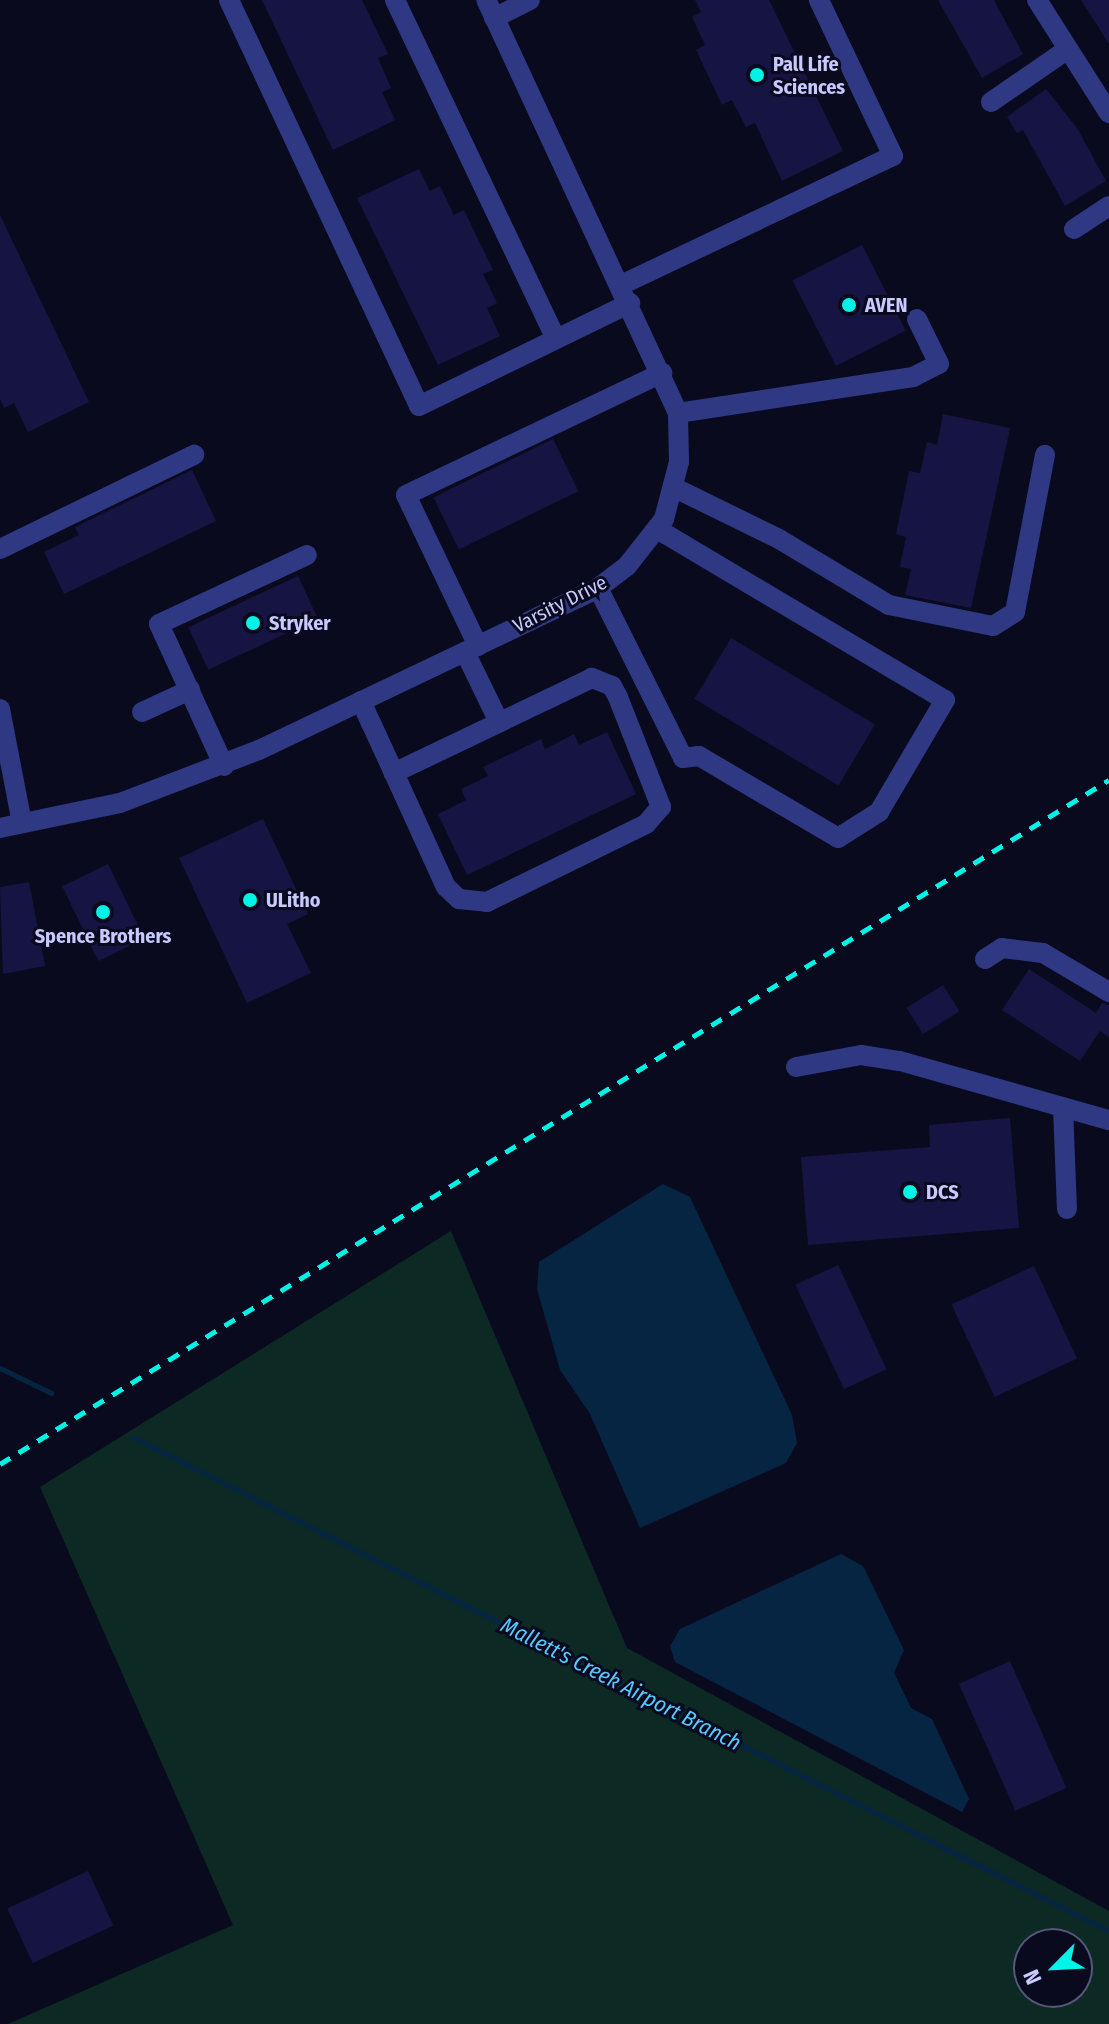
<!DOCTYPE html>
<style>
body{margin:0}
#map{position:relative;width:1109px;height:2024px;overflow:hidden;background:#0a0a1f;font-family:"Fira Sans Condensed",sans-serif}
div>[style]{position:absolute}
.green>*{inset:0;background:#0c2924}
.water>*{inset:0;background:#062542}
.stream>*{height:5px;margin:-2.5px;padding:0 2.5px;transform-origin:2.5px;border-radius:2.5px;background:#062542}
.building>*{inset:0;background:#161442;transform-origin:0 0}
.minor>*{height:20px;margin:-10px;padding:0 10px;transform-origin:10px;border-radius:10px;background:#2f3983}
.rail>*{height:5px;margin-top:-2.5px;transform-origin:0;background:repeating-linear-gradient(90deg,#00f3e7 0 12px,transparent 0 22px)}
.dots>*{width:22px;height:22px;translate:-50% -50%;box-sizing:border-box;border:4px solid #0a0a1f;border-radius:50%}
span{translate:-50% -50%;white-space:nowrap;text-align:center;line-height:1.15;-webkit-text-stroke:6px #0a0a1f;paint-order:stroke}
.poi-label{font-size:20px;color:#c8caff;font-weight:700}
.left{translate:0 -50%;text-align:left}
.street-label{font-size:20px;color:#c8caff}
.water-label{font-size:22px;color:#56caff;font-style:italic}
.north{position:absolute;left:1013px;top:1928px;width:80px;height:80px;box-sizing:border-box;background:#0a0a1f;border:2px solid #565779;border-radius:50%;rotate:246deg;font-size:22px;font-weight:700;line-height:32px;text-align:center;color:#c8caff}
.north::after{content:'';display:block;margin:auto;width:28px;height:36px;background:#00f3e7;clip-path:polygon(50% 0,100% 100%,50% 72%,0 100%)}
</style>
<div id="map">
<div class="green">
<div style="clip-path:polygon(evenodd,451px 1231px,627px 1648px,1109px 1911px,1109px 2024px,8px 2024px,233px 1925px,40px 1487px,451px 1231px,1029px 1944px,1077px 1944px,1077px 1992px,1029px 1992px,1029px 1944px)"></div>
</div>
<div class="water">
<div style="clip-path:polygon(663px 1184px,690px 1197px,792px 1415px,797px 1443px,786px 1463px,640px 1528px,590px 1414px,560px 1370px,537px 1289px,539px 1262px)"></div>
<div style="clip-path:polygon(841px 1554px,863px 1566px,904px 1650px,894px 1673px,911px 1708px,932px 1719px,969px 1799px,962px 1812px,675px 1662px,670px 1646px,680px 1629px)"></div>
</div>
<div class="stream">
<div style="left:0;top:1368px;width:57px;rotate:26.1deg"></div>
<div style="left:133px;top:1437px;width:1094px;rotate:26.85deg"></div>
</div>
<div class="building">
<div style="clip-path:polygon(262px 0,362px 0,388px 54px,378px 58px,391px 88px,382px 92px,395px 120px,333px 150px)"></div>
<div style="clip-path:polygon(695px 0,769px 0,843px 151px,782px 181px,755px 123px,746px 127px,732px 100px,722px 105px,696px 50px,705px 45px,692px 17px,701px 12px)"></div>
<div style="clip-path:polygon(938px 0,994px 0,1023px 54px,982px 78px)"></div>
<div style="clip-path:polygon(1081px 0,1109px 0,1109px 44px,1097px 25px)"></div>
<div style="clip-path:polygon(1046px 89px,1077px 128px,1106px 181px,1065px 206px,1023px 130px,1017px 133px,1007px 117px)"></div>
<div style="clip-path:polygon(419px 169px,430px 191px,440px 186px,454px 215px,464px 210px,493px 270px,483px 274px,497px 303px,487px 308px,500px 336px,438px 365px,357px 198px)"></div>
<div style="clip-path:polygon(0 215px,89px 402px,28px 432px,14px 403px,4px 408px,0 399px)"></div>
<div style="left:862px;top:245px;width:96px;height:78px;rotate:63deg"></div>
<div style="clip-path:polygon(943px 414px,1010px 428px,971px 608px,905px 595px,911px 569px,900px 567px,906px 537px,896px 534px,909px 471px,920px 473px,927px 442px,937px 445px)"></div>
<div style="left:553px;top:439px;width:58px;height:133px;rotate:64deg"></div>
<div style="clip-path:polygon(192px 470px,216px 521px,64px 594px,44px 552px,79px 535px,75px 527px)"></div>
<div style="left:298px;top:576px;width:47px;height:121px;rotate:65deg"></div>
<div style="left:731px;top:638px;width:168px;height:71px;rotate:31deg"></div>
<div style="clip-path:polygon(607px 732px,636px 794px,467px 875px,438px 814px,466px 800px,461px 789px,488px 776px,483px 767px,541px 739px,545px 749px,574px 734px,579px 745px)"></div>
<div style="clip-path:polygon(263px 819px,308px 914px,287px 924px,311px 973px,247px 1003px,179px 858px)"></div>
<div style="left:108px;top:864px;width:83px;height:51px;rotate:64deg"></div>
<div style="clip-path:polygon(29px 882px,45px 966px,3px 974px,0 887px)"></div>
<div style="clip-path:polygon(1029px 969px,1096px 1013px,1102px 1003px,1109px 1005px,1109px 1037px,1100px 1031px,1080px 1061px,1002px 1010px)"></div>
<div style="left:943px;top:985px;width:31px;height:43px;rotate:58deg"></div>
<div style="clip-path:polygon(1010px 1118px,1019px 1228px,808px 1245px,801px 1157px,930px 1147px,929px 1125px)"></div>
<div style="left:838px;top:1265px;width:115px;height:47px;rotate:65deg"></div>
<div style="left:1034px;top:1266px;width:102px;height:91px;rotate:65deg"></div>
<div style="left:1010px;top:1661px;width:139px;height:56px;rotate:66deg"></div>
<div style="left:88px;top:1871px;width:60px;height:89px;rotate:65deg"></div>
</div>
<div class="minor">
<div style="left:229px;top:0;width:448px;rotate:64.9deg"></div>
<div style="left:419px;top:406px;width:235px;rotate:-26deg"></div>
<div style="left:395px;top:0;width:375px;rotate:64.6deg"></div>
<div style="left:1037px;top:0;width:134px;rotate:57.5deg"></div>
<div style="left:494px;top:18px;width:40px;rotate:-26.6deg"></div>
<div style="left:991px;top:102px;width:93px;rotate:-34.5deg"></div>
<div style="left:1074px;top:229px;width:42px;rotate:-33.3deg"></div>
<div style="left:621px;top:285px;width:301px;rotate:-25.4deg"></div>
<div style="left:893px;top:156px;width:173px;rotate:-115.4deg"></div>
<div style="left:678px;top:413px;width:238px;rotate:-8.7deg"></div>
<div style="left:913px;top:377px;width:29px;rotate:-27deg"></div>
<div style="left:939px;top:364px;width:50px;rotate:-116.1deg"></div>
<div style="left:675px;top:488px;width:116px;rotate:26.1deg"></div>
<div style="left:779px;top:539px;width:128px;rotate:31deg"></div>
<div style="left:889px;top:605px;width:106px;rotate:11.4deg"></div>
<div style="left:993px;top:626px;width:26px;rotate:-32deg"></div>
<div style="left:1015px;top:612px;width:160px;rotate:-79.2deg"></div>
<div style="left:0;top:549px;width:216px;rotate:-25.9deg"></div>
<div style="left:598px;top:588px;width:190px;rotate:63.4deg"></div>
<div style="left:683px;top:758px;width:16px;rotate:-7deg"></div>
<div style="left:699px;top:756px;width:161px;rotate:30.5deg"></div>
<div style="left:838px;top:838px;width:49px;rotate:-32.4deg"></div>
<div style="left:879px;top:812px;width:130px;rotate:-59.5deg"></div>
<div style="left:945px;top:700px;width:335px;rotate:-149.3deg"></div>
<div style="left:478px;top:646px;width:167px;rotate:-115.5deg"></div>
<div style="left:406px;top:495px;width:284px;rotate:-25.5deg"></div>
<div style="left:465px;top:652px;width:78px;rotate:64.1deg"></div>
<div style="left:361px;top:701px;width:24px;rotate:66deg"></div>
<div style="left:371px;top:723px;width:55px;rotate:65.3deg"></div>
<div style="left:394px;top:773px;width:125px;rotate:65.5deg"></div>
<div style="left:446px;top:887px;width:18px;rotate:43deg"></div>
<div style="left:459px;top:899px;width:28px;rotate:6deg"></div>
<div style="left:487px;top:902px;width:177px;rotate:-26.1deg"></div>
<div style="left:646px;top:824px;width:23px;rotate:-49deg"></div>
<div style="left:661px;top:807px;width:118px;rotate:-111.4deg"></div>
<div style="left:618px;top:697px;width:13px;rotate:-119deg"></div>
<div style="left:612px;top:686px;width:22px;rotate:-158deg"></div>
<div style="left:592px;top:678px;width:220px;rotate:154.4deg"></div>
<div style="left:0;top:709px;width:116px;rotate:79.1deg"></div>
<div style="left:142px;top:712px;width:53px;rotate:-24.6deg"></div>
<div style="left:224px;top:766px;width:156px;rotate:-114.6deg"></div>
<div style="left:159px;top:624px;width:163px;rotate:-25deg"></div>
<div style="left:0;top:828px;width:123px;rotate:-11.8deg"></div>
<div style="left:120px;top:803px;width:149px;rotate:-20.9deg"></div>
<div style="left:259px;top:750px;width:376px;rotate:-25.5deg"></div>
<div style="left:598px;top:588px;width:36px;rotate:-37deg"></div>
<div style="left:627px;top:566px;width:60px;rotate:-51.8deg"></div>
<div style="left:664px;top:519px;width:59px;rotate:-75.3deg"></div>
<div style="left:679px;top:462px;width:49px;rotate:-91.2deg"></div>
<div style="left:678px;top:413px;width:455px;rotate:-114.9deg"></div>
<div style="left:985px;top:959px;width:20px;rotate:-33deg"></div>
<div style="left:1002px;top:948px;width:41px;rotate:7deg"></div>
<div style="left:1043px;top:953px;width:77px;rotate:30.6deg"></div>
<div style="left:796px;top:1067px;width:66px;rotate:-10.5deg"></div>
<div style="left:861px;top:1055px;width:39px;rotate:9deg"></div>
<div style="left:900px;top:1061px;width:217px;rotate:15.8deg"></div>
<div style="left:1063px;top:1107px;width:102px;rotate:87.8deg"></div>
</div>
<div class="rail">
<div style="left:0;top:1464px;width:1303px;rotate:-31.67deg"></div>
</div>
<div class="dots">
<div style="left:757px;top:75px;background:#00f3e7"></div>
<div style="left:849px;top:305px;background:#00f3e7"></div>
<div style="left:253px;top:623px;background:#00f3e7"></div>
<div style="left:250px;top:900px;background:#00f3e7"></div>
<div style="left:103px;top:912px;background:#00f3e7"></div>
<div style="left:910px;top:1192px;background:#00f3e7"></div>
</div>
<div class="poi-label">
<span class="left" style="left:773px;top:76px">Pall Life<br>Sciences</span>
<span class="left" style="left:865px;top:305px">AVEN</span>
<span class="left" style="left:269px;top:623px">Stryker</span>
<span class="left" style="left:266px;top:900px">ULitho</span>
<span style="left:103px;top:936px">Spence Brothers</span>
<span class="left" style="left:926px;top:1192px">DCS</span>
</div>
<div class="street-label">
<span style="left:560px;top:604px;rotate:-27deg">Varsity Drive</span>
</div>
<div class="water-label">
<span style="left:621px;top:1684px;rotate:27deg">Mallett's Creek Airport Branch</span>
</div>
<div class="north">N</div>
</div>
